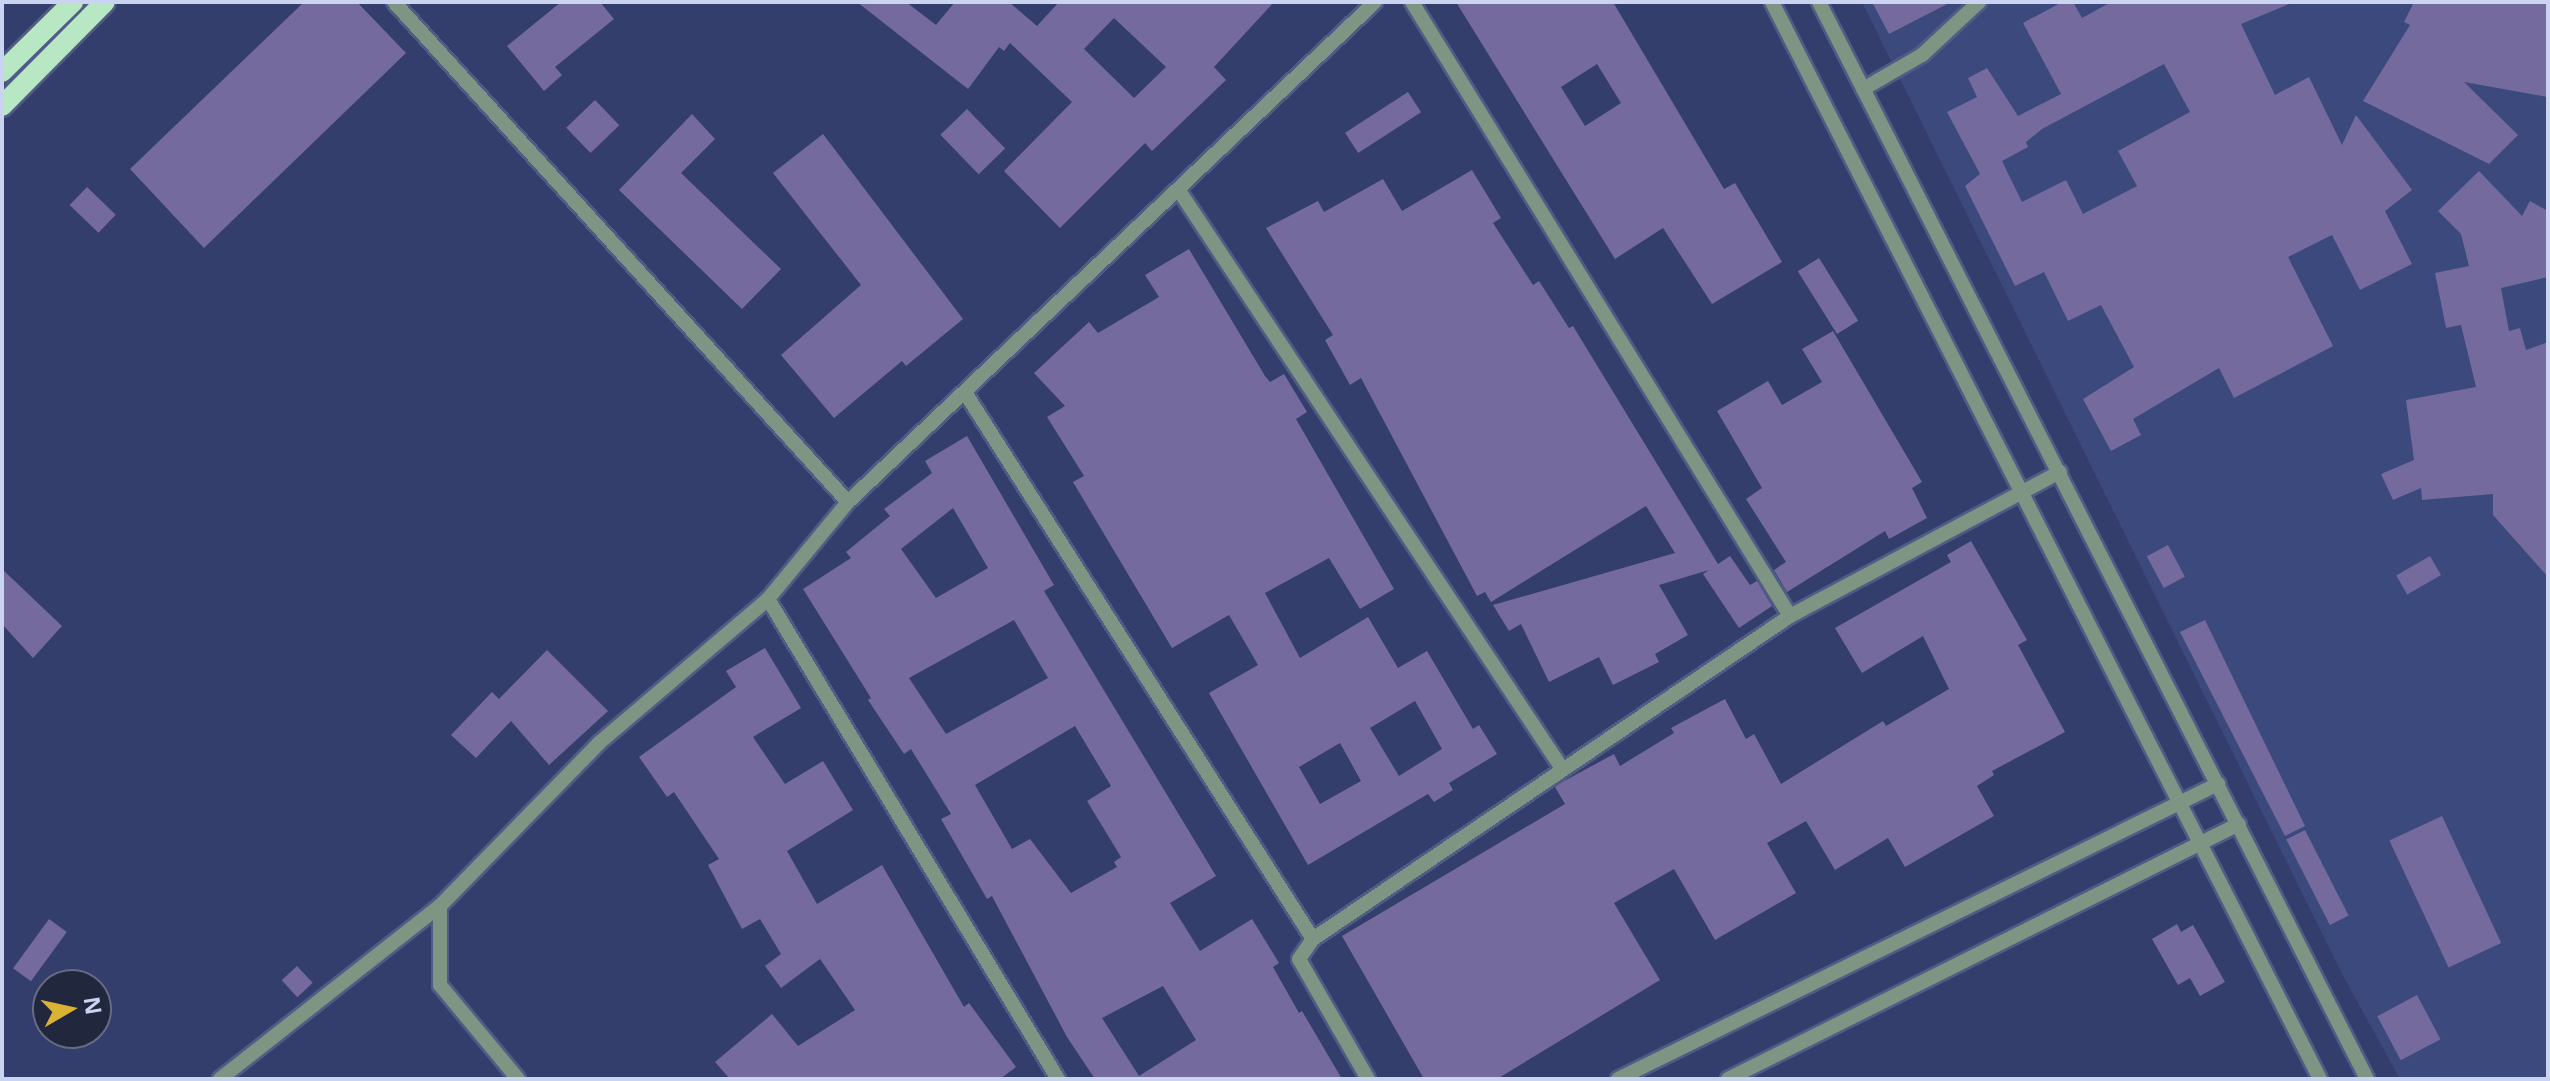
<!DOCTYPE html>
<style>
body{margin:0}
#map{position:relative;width:2550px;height:1081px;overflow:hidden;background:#333e6c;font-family:"Noto Sans",sans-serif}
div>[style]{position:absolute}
.built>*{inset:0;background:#3c497c}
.building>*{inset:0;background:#746a9e;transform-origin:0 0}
.roads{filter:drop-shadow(2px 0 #515c86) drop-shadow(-2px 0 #515c86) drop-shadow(0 2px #515c86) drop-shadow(0 -2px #515c86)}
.minor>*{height:14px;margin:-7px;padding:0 7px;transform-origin:7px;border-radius:7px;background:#7e9583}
.major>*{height:20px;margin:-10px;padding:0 10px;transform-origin:10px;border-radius:10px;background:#b8e7c3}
span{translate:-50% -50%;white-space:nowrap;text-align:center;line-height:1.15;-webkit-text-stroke:7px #21273c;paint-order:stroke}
.frame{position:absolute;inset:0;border:4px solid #cad3ef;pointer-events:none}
.north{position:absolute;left:32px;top:969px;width:80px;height:80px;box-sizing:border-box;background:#21273c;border:2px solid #656c84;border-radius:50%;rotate:81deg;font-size:22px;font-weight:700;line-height:32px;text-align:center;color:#cad3ef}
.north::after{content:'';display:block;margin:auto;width:28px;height:36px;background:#d9b334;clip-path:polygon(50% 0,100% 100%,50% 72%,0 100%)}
</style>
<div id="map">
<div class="built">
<div style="clip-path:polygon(1862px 2px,2548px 2px,2548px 1079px,2400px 1079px,2342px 974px)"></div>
</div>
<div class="building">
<div style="clip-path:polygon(304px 2px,357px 2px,406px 53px,204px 248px,130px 169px)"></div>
<div style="clip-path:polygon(561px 2px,600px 2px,614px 19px,555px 67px,562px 75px,544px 91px,507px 46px)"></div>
<div style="clip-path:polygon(evenodd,857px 2px,906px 2px,936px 25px,955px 2px,1009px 2px,1037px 26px,1059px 2px,1274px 2px,1214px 67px,1226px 80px,1152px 151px,1145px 143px,1060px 228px,1004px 171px,1072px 102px,1010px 43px,1004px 51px,999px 47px,968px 89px,857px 2px,1114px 18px,1166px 67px,1134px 98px,1084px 49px,1114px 18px)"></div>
<div style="clip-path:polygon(evenodd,1456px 2px,1613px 2px,1724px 189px,1735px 183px,1782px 262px,1712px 304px,1663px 228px,1615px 259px,1456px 2px,1597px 64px,1621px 103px,1585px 126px,1561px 87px,1597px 64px)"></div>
<div style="clip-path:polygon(1872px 2px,1951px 2px,1889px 34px)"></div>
<div style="clip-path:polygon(evenodd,2062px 2px,2073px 2px,2082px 18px,2111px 2px,2294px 2px,2241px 24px,2275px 95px,2309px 77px,2342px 145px,2356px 115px,2412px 190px,2385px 211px,2412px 264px,2360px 290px,2332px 235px,2288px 257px,2333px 346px,2234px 398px,2219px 368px,2133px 419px,2141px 435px,2111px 451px,2083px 399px,2134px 367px,2101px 305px,2068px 321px,2044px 272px,2015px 286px,1965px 186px,1980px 174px,1947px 112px,1977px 97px,1968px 78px,1987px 68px,2018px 116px,2061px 94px,2023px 23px,2062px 2px,2164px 64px,2190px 112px,2118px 151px,2137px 186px,2083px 214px,2066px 180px,2022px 202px,2002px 161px,2028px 147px,2026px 142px,2042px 129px,2164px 64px)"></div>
<div style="clip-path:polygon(2414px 2px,2548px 2px,2548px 97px,2464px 82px,2518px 135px,2489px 164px,2363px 101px,2410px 25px,2404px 22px)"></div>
<div style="left:1408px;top:92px;width:24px;height:75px;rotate:57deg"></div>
<div style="left:595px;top:100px;width:35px;height:40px;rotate:46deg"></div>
<div style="left:967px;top:109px;width:55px;height:37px;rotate:46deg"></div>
<div style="clip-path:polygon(692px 114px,715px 139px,681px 173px,781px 269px,742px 309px,619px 190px)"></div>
<div style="clip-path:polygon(823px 134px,963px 319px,906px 366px,902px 361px,834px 418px,781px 355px,861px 285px,773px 173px)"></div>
<div style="clip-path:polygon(1472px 170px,1501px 218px,1493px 223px,1533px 285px,1539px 281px,1569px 328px,1573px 326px,1718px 564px,1730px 556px,1750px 585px,1757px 581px,1772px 606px,1739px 628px,1703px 574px,1709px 570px,1659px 585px,1688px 635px,1655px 654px,1659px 662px,1613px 685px,1599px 657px,1549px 682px,1521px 624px,1509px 631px,1493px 605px,1675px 553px,1646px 506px,1491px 602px,1485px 592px,1477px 596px,1361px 378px,1350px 385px,1325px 340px,1333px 335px,1266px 228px,1318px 201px,1324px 212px,1383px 179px,1402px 211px)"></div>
<div style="clip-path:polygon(2479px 171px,2522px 216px,2530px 201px,2548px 211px,2548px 277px,2501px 288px,2509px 331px,2520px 328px,2526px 350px,2548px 342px,2548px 577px,2493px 515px,2493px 494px,2422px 500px,2421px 488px,2393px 500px,2381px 474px,2414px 460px,2406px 400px,2476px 387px,2461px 325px,2446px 328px,2435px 273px,2469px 266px,2461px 234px,2438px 211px)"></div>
<div style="left:87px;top:187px;width:40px;height:25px;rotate:44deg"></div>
<div style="clip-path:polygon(evenodd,1189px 249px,1265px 376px,1270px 382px,1284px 374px,1307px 412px,1296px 419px,1394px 589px,1360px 609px,1329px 558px,1265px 593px,1300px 658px,1368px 617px,1398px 668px,1427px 651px,1473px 729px,1479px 725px,1497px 754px,1449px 783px,1453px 790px,1434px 802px,1428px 794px,1308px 865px,1209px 693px,1258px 665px,1229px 615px,1172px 648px,1073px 482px,1084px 476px,1047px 417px,1065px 406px,1034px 373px,1089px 322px,1098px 333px,1159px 297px,1145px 275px,1189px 249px,1415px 701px,1442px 749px,1399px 776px,1370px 728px,1415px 701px,1189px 249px,1340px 743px,1361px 781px,1320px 804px,1299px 767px,1340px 743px)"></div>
<div style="left:1819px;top:258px;width:74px;height:25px;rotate:58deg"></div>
<div style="clip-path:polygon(1833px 331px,1922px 482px,1912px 488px,1927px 518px,1889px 539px,1885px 531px,1787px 592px,1774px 570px,1786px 562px,1746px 499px,1762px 488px,1717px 411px,1768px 381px,1782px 405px,1822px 382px,1802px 349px)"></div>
<div style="clip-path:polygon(evenodd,967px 436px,1054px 585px,1044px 591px,1216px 876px,1170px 903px,1200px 951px,1252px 919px,1279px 963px,1273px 967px,1299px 1013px,1302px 1011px,1342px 1079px,1095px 1079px,1067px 1037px,992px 896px,987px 899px,941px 819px,951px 814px,911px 749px,904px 754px,868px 700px,871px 698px,803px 589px,851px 558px,846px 552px,890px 516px,884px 509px,932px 473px,925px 461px,967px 436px,953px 508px,988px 568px,936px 598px,901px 549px,953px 508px,967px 436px,1014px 620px,1048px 678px,946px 734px,909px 678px,1014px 620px,967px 436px,1075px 726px,1111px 786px,1087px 801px,1121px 857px,1114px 862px,1117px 867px,1071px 893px,1030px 839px,1012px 849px,975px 785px,1075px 726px,967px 436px,1163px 986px,1196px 1040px,1139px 1076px,1102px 1018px,1163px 986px)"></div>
<div style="clip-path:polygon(1971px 541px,2027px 640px,2018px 645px,2065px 732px,1992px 771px,1994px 775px,1977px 786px,1994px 816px,1905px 867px,1888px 838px,1835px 870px,1806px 821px,1767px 843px,1796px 893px,1715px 940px,1674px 869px,1614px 903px,1660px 980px,1497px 1079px,1424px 1079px,1342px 936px,1565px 804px,1555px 787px,1564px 781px,1614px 754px,1620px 766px,1674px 733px,1671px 728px,1725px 699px,1746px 739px,1754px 734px,1781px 784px,1883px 721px,1886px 726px,1949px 689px,1923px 636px,1862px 673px,1835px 628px,1951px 562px,1947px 555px)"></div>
<div style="left:2168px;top:545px;width:36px;height:24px;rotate:62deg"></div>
<div style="left:2430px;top:556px;width:22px;height:39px;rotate:60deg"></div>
<div style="clip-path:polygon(2px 569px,62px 626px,33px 658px,2px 624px)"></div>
<div style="clip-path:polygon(2205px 620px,2305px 826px,2285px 836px,2180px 632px)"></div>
<div style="clip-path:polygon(765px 648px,801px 708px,753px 737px,785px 784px,823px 761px,853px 810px,787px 851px,817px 904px,882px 865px,964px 1007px,969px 1003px,1016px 1067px,1000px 1079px,730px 1079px,715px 1062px,772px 1014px,798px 1046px,855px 1010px,820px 959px,781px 988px,765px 966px,781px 954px,760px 919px,742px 929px,708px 865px,719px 859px,674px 792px,667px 797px,639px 757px,736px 687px,726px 671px)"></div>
<div style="clip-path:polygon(547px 650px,608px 711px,549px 765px,511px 721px,476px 758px,451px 735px,492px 692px,499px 699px)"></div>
<div style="left:2442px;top:816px;width:140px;height:58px;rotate:65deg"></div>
<div style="left:2305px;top:830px;width:96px;height:21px;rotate:63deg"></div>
<div style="left:49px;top:919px;width:22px;height:61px;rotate:36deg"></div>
<div style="clip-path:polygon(2177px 924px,2181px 932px,2193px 925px,2225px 982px,2200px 996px,2190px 978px,2178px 985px,2152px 939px)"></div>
<div style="left:297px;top:966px;width:23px;height:21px;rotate:47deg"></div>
<div style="left:2417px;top:995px;width:50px;height:45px;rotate:62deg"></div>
</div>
<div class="roads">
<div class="minor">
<div style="left:394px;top:2px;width:675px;rotate:47.76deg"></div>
<div style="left:1412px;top:2px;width:721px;rotate:58.38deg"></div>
<div style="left:1772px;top:2px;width:1208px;rotate:63.03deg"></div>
<div style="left:1819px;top:2px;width:1208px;rotate:63.03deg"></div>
<div style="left:1863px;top:89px;width:68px;rotate:-30deg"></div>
<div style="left:1922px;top:55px;width:78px;rotate:-42.9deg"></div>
<div style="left:1178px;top:189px;width:693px;rotate:56.47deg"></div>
<div style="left:966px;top:394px;width:646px;rotate:57.52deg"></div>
<div style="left:768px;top:599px;width:561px;rotate:58.86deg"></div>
<div style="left:220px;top:1079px;width:280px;rotate:-38.2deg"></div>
<div style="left:518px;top:1079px;width:122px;rotate:-129.7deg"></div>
<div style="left:440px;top:985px;width:79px;rotate:-90deg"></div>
<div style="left:440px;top:906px;width:228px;rotate:-45.7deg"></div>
<div style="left:599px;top:743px;width:222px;rotate:-40.4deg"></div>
<div style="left:768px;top:599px;width:126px;rotate:-50.5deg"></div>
<div style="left:848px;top:502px;width:726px;rotate:-43.49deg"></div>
<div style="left:1368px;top:1079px;width:138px;rotate:-119.9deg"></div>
<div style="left:1299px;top:959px;width:24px;rotate:-55deg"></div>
<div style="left:1313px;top:939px;width:576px;rotate:-34.1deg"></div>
<div style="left:1790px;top:616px;width:306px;rotate:-28.1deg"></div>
<div style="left:1618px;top:1079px;width:669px;rotate:-26.18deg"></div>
<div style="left:1728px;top:1079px;width:571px;rotate:-26.52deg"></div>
</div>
<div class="major">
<div style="left:2px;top:72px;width:100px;rotate:-44.6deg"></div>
<div style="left:2px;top:106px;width:146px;rotate:-45.3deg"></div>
</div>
</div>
<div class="frame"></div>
<div class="north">N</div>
</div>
